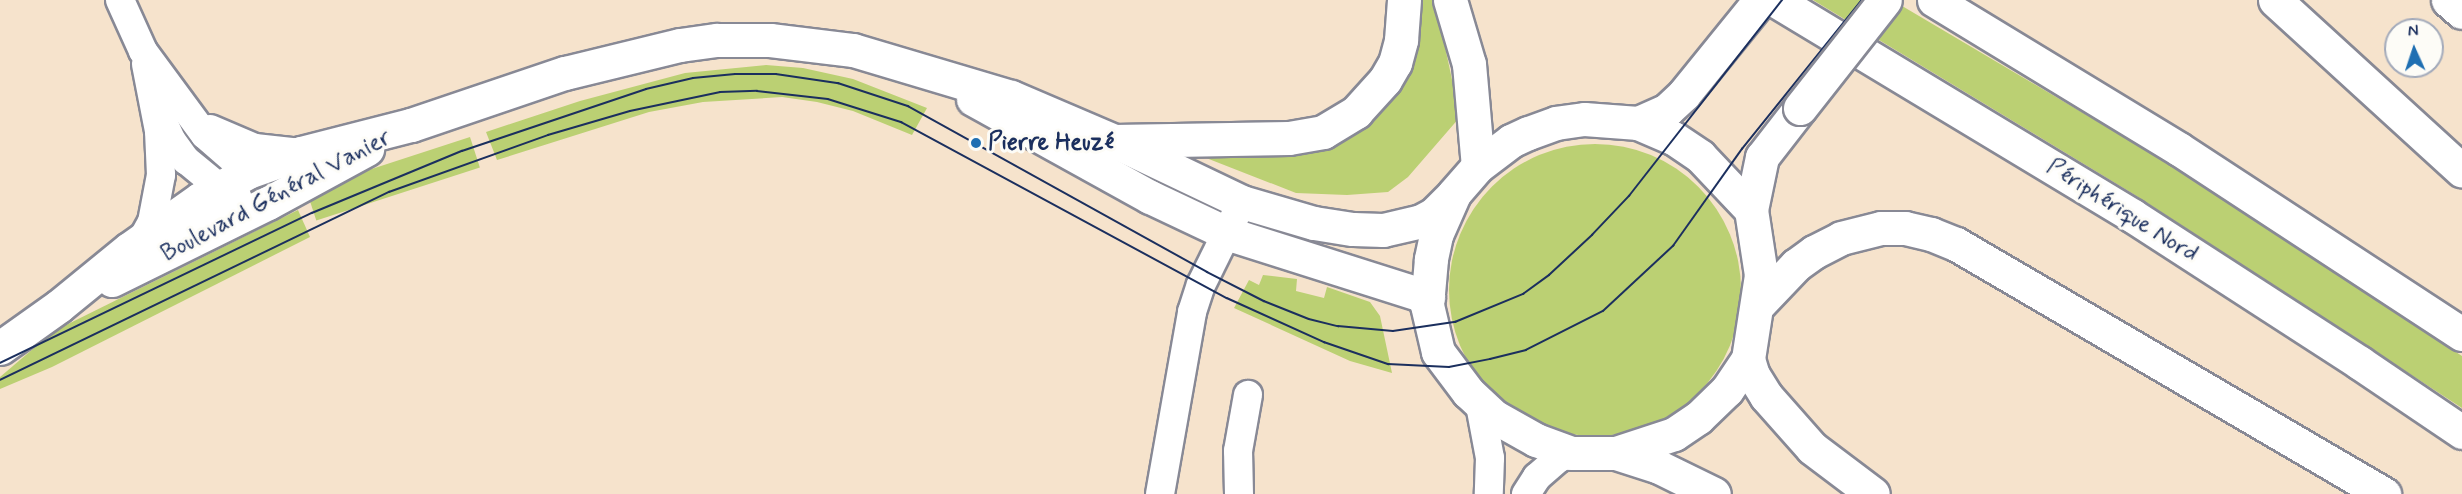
<!DOCTYPE html>
<meta charset="utf-8">
<style>
body{margin:0}
#map{position:relative;width:2462px;height:494px;overflow:hidden;background:#f6e3cc;font-family:Mynerve,sans-serif}
div>[style]{position:absolute}
.green>*{inset:0;background:#bbd073;transform-origin:0 0}
.round{border-radius:50%}
.roads{filter:drop-shadow(2px 0 #888995) drop-shadow(-2px 0 #888995) drop-shadow(0 2px #888995) drop-shadow(0 -2px #888995)}
.minor>*{height:28px;margin:-14px;padding:0 14px;transform-origin:14px;border-radius:14px;background:#fff}
.tertiary>*{height:33px;margin:-16.5px;padding:0 16.5px;transform-origin:16.5px;border-radius:16.5px;background:#fff}
.secondary>*{height:33px;margin:-16.5px;padding:0 16.5px;transform-origin:16.5px;border-radius:16.5px;background:#fff}
.trunk>*{height:33px;margin:-16.5px;padding:0 16.5px;transform-origin:16.5px;border-radius:16.5px;background:#fff}
.tram>*{height:1.5px;margin:-0.75px;padding:0 0.75px;transform-origin:0.75px;border-radius:0.75px;background:#1b2f5e}
.bridges{filter:drop-shadow(2px 0 #888995) drop-shadow(-2px 0 #888995) drop-shadow(0 2px #888995) drop-shadow(0 -2px #888995)}
.secondary-bridge>*{height:33px;margin:-16.5px;padding:0 16.5px;transform-origin:16.5px;border-radius:16.5px;background:#fff}
.dots>*{width:16px;height:16px;translate:-50% -50%;box-sizing:border-box;border:3px solid #fdfcf7;border-radius:50%}
span{translate:-50% -50%;white-space:nowrap;text-align:center;line-height:1.15;-webkit-text-stroke:6px #fdfcf7;paint-order:stroke}
.poi-label{font-size:24px;color:#1b2f5e;font-weight:700}
.left{translate:0 -50%;text-align:left}
.street-label{font-size:24px;color:#1b2f5e}
.north{position:absolute;left:2384px;top:18px;width:60px;height:60px;box-sizing:border-box;background:#fdfcf7;border:2px solid #a3aaba;border-radius:50%;rotate:357deg;font-size:16px;font-weight:700;line-height:24px;text-align:center;color:#1b2f5e}
.north::after{content:'';display:block;margin:auto;width:21px;height:27px;background:#1f6fb2;clip-path:polygon(50% 0,100% 100%,50% 72%,0 100%)}
</style>
<div id="map">
<div class="green">
<div style="clip-path:polygon(1417px 0,1435px 0,1460px 117px,1408px 177px,1388px 192px,1347px 195px,1296px 193px,1196px 154px,1335px 138px,1383px 110px,1407px 69px)"></div>
<div style="clip-path:polygon(1813px 0,1892px 0,2161px 159px,2462px 356px,2462px 408px,2135px 195px)"></div>
<div style="clip-path:polygon(766px 65px,803px 68px,853px 79px,927px 108px,912px 135px,853px 111px,817px 102px,782px 97px,703px 102px,649px 112px,497px 160px,486px 132px,580px 101px,685px 73px)"></div>
<div style="left:470px;top:137px;width:32px;height:172px;rotate:72deg"></div>
<div class="round" style="left:1449px;top:144px;width:292px;height:292px"></div>
<div style="clip-path:polygon(298px 210px,310px 237px,52px 367px,0 389px,0 377px,54px 331px)"></div>
<div style="clip-path:polygon(1263px 275px,1297px 279px,1296px 291px,1324px 298px,1327px 287px,1370px 302px,1380px 316px,1392px 373px,1350px 361px,1234px 308px,1249px 280px,1259px 285px)"></div>
</div>
<div class="roads">
<div class="minor">
<div style="left:120px;top:0;width:56px;rotate:65.7deg"></div>
<div style="left:143px;top:51px;width:104px;rotate:53.6deg"></div>
<div style="left:205px;top:135px;width:40px;rotate:41deg"></div>
<div style="left:235px;top:161px;width:16px;rotate:75deg"></div>
<div style="left:239px;top:176px;width:19px;rotate:108deg"></div>
<div style="left:233px;top:194px;width:66px;rotate:140.5deg"></div>
<div style="left:162px;top:120px;width:23px;rotate:65deg"></div>
<div style="left:172px;top:141px;width:24px;rotate:54deg"></div>
<div style="left:186px;top:160px;width:43px;rotate:39.3deg"></div>
<div style="left:219px;top:187px;width:21px;rotate:29deg"></div>
<div style="left:210px;top:129px;width:49px;rotate:22.9deg"></div>
<div style="left:255px;top:148px;width:46px;rotate:6.2deg"></div>
<div style="left:142px;top:240px;width:21px;rotate:-61deg"></div>
<div style="left:152px;top:222px;width:48px;rotate:-79.2deg"></div>
<div style="left:161px;top:175px;width:44px;rotate:-92.6deg"></div>
<div style="left:159px;top:131px;width:68px;rotate:-101deg"></div>
<div style="left:1480px;top:405px;width:54px;rotate:79.3deg"></div>
<div style="left:1490px;top:458px;width:36px;rotate:92deg"></div>
<div style="left:1160px;top:494px;width:185px;rotate:-80deg"></div>
<div style="left:1192px;top:312px;width:28px;rotate:-72deg"></div>
<div style="left:1201px;top:285px;width:93px;rotate:-63.7deg"></div>
<div style="left:1239px;top:494px;width:43px;rotate:-91.3deg"></div>
<div style="left:1238px;top:451px;width:57px;rotate:-79.9deg"></div>
<div style="left:1526px;top:494px;width:20px;rotate:-57deg"></div>
<div style="left:1537px;top:477px;width:29px;rotate:-41deg"></div>
<div style="left:1559px;top:458px;width:13px;rotate:-23deg"></div>
</div>
<div class="tertiary">
<div style="left:2448px;top:0;width:18px;rotate:41deg"></div>
<div style="left:973px;top:99px;width:202px;rotate:29deg"></div>
<div style="left:1150px;top:197px;width:84px;rotate:25.3deg"></div>
<div style="left:1226px;top:233px;width:212px;rotate:17.6deg"></div>
<div style="left:112px;top:280px;width:174px;rotate:-26.3deg"></div>
<div style="left:268px;top:203px;width:113px;rotate:-28.6deg"></div>
<div style="left:0;top:348px;width:72px;rotate:-35.4deg"></div>
<div style="left:59px;top:306px;width:90px;rotate:-39.2deg"></div>
<div style="left:129px;top:249px;width:87px;rotate:-35.2deg"></div>
<div style="left:200px;top:199px;width:55px;rotate:-29.4deg"></div>
<div style="left:248px;top:172px;width:56px;rotate:-19.7deg"></div>
<div style="left:301px;top:153px;width:114px;rotate:-14.3deg"></div>
<div style="left:411px;top:125px;width:163px;rotate:-18.7deg"></div>
<div style="left:565px;top:73px;width:118px;rotate:-13.7deg"></div>
<div style="left:680px;top:45px;width:37px;rotate:-8deg"></div>
<div style="left:717px;top:40px;width:53px"></div>
<div style="left:770px;top:40px;width:84px;rotate:6.9deg"></div>
<div style="left:853px;top:50px;width:165px;rotate:16.6deg"></div>
<div style="left:1011px;top:97px;width:112px;rotate:23.1deg"></div>
<div style="left:1114px;top:141px;width:142px;rotate:25.5deg"></div>
<div style="left:1242px;top:202px;width:75px;rotate:16.3deg"></div>
<div style="left:1314px;top:223px;width:39px;rotate:9deg"></div>
<div style="left:1353px;top:229px;width:30px;rotate:2deg"></div>
<div style="left:1383px;top:230px;width:37px;rotate:-13deg"></div>
<div style="left:1419px;top:222px;width:17px;rotate:-28deg"></div>
<div style="left:1434px;top:214px;width:28px;rotate:-45deg"></div>
<div style="left:1748px;top:359px;width:17px;rotate:73deg"></div>
<div style="left:1753px;top:375px;width:25px;rotate:58deg"></div>
<div style="left:1766px;top:396px;width:69px;rotate:48.5deg"></div>
<div style="left:1812px;top:448px;width:76px;rotate:37deg"></div>
<div style="left:1616px;top:453px;width:45px;rotate:18deg"></div>
<div style="left:1659px;top:467px;width:61px;rotate:26.1deg"></div>
</div>
<div class="secondary">
<div style="left:1638px;top:123px;width:32px;rotate:-24deg"></div>
<div style="left:1667px;top:110px;width:23px;rotate:-43deg"></div>
<div style="left:1684px;top:94px;width:121px;rotate:-51deg"></div>
<div style="left:1751px;top:210px;width:74px;rotate:-133.4deg"></div>
<div style="left:1700px;top:156px;width:32px;rotate:-146deg"></div>
<div style="left:1673px;top:138px;width:38px;rotate:-157deg"></div>
<div style="left:1638px;top:123px;width:54px;rotate:-175.8deg"></div>
<div style="left:1584px;top:119px;width:28px;rotate:172deg"></div>
<div style="left:1556px;top:123px;width:30px;rotate:160deg"></div>
<div style="left:1528px;top:133px;width:19px;rotate:155deg"></div>
<div style="left:1511px;top:141px;width:41px;rotate:142.9deg"></div>
<div style="left:1478px;top:166px;width:37px;rotate:131deg"></div>
<div style="left:1454px;top:194px;width:45px;rotate:113.7deg"></div>
<div style="left:1436px;top:235px;width:25px;rotate:102deg"></div>
<div style="left:1431px;top:259px;width:46px;rotate:95deg"></div>
<div style="left:1427px;top:305px;width:48px;rotate:76.8deg"></div>
<div style="left:1438px;top:352px;width:50px;rotate:53.1deg"></div>
<div style="left:1468px;top:392px;width:37px;rotate:43deg"></div>
<div style="left:1495px;top:417px;width:47px;rotate:29.3deg"></div>
<div style="left:1536px;top:440px;width:37px;rotate:20deg"></div>
<div style="left:1571px;top:453px;width:45px"></div>
<div style="left:1616px;top:453px;width:61px;rotate:-18.1deg"></div>
<div style="left:1674px;top:434px;width:29px;rotate:-34deg"></div>
<div style="left:1698px;top:418px;width:40px;rotate:-44deg"></div>
<div style="left:1727px;top:390px;width:37px;rotate:-56deg"></div>
<div style="left:1748px;top:359px;width:85px;rotate:-81.2deg"></div>
<div style="left:1761px;top:275px;width:66px;rotate:-98.7deg"></div>
<div style="left:1751px;top:210px;width:54px;rotate:-78.3deg"></div>
<div style="left:1762px;top:157px;width:62px;rotate:-52.2deg"></div>
</div>
<div class="trunk">
<div style="left:1450px;top:0;width:67px;rotate:73.5deg"></div>
<div style="left:1469px;top:64px;width:102px;rotate:85deg"></div>
<div style="left:1775px;top:0;width:418px;rotate:31.1deg"></div>
<div style="left:2133px;top:216px;width:270px;rotate:32.9deg"></div>
<div style="left:2360px;top:363px;width:123px;rotate:34.1deg"></div>
<div style="left:1934px;top:0;width:287px;rotate:31.3deg"></div>
<div style="left:2179px;top:149px;width:338px;rotate:33.2deg"></div>
<div style="left:2275px;top:0;width:253px;rotate:42.4deg"></div>
<div style="left:1114px;top:141px;width:175px;rotate:-1deg"></div>
<div style="left:1289px;top:138px;width:35px;rotate:-10deg"></div>
<div style="left:1323px;top:132px;width:39px;rotate:-31deg"></div>
<div style="left:1356px;top:112px;width:43px;rotate:-47.8deg"></div>
<div style="left:1385px;top:80px;width:20px;rotate:-60deg"></div>
<div style="left:1395px;top:63px;width:24px;rotate:-75deg"></div>
<div style="left:1401px;top:40px;width:40px;rotate:-85.7deg"></div>
<div style="left:1758px;top:305px;width:55px;rotate:-46.5deg"></div>
<div style="left:1796px;top:265px;width:22px;rotate:-36deg"></div>
<div style="left:1814px;top:252px;width:30px;rotate:-27deg"></div>
<div style="left:1841px;top:238px;width:41px;rotate:-14deg"></div>
<div style="left:1881px;top:228px;width:24px"></div>
<div style="left:1905px;top:228px;width:27px;rotate:13deg"></div>
<div style="left:1931px;top:234px;width:27px;rotate:22deg"></div>
<div style="left:1956px;top:244px;width:496px;rotate:30.3deg"></div>
</div>
</div>
<div class="tram">
<div style="left:0;top:363px;width:346px;rotate:-25.7deg"></div>
<div style="left:312px;top:213px;width:162px;rotate:-22.5deg"></div>
<div style="left:462px;top:151px;width:194px;rotate:-18.6deg"></div>
<div style="left:646px;top:89px;width:48px;rotate:-13.2deg"></div>
<div style="left:693px;top:78px;width:42px;rotate:-5.4deg"></div>
<div style="left:735px;top:74px;width:41px"></div>
<div style="left:776px;top:74px;width:63px;rotate:8.3deg"></div>
<div style="left:838px;top:83px;width:74px;rotate:18.2deg"></div>
<div style="left:908px;top:106px;width:342px;rotate:29deg"></div>
<div style="left:1207px;top:272px;width:64px;rotate:27deg"></div>
<div style="left:1264px;top:301px;width:48px;rotate:21.8deg"></div>
<div style="left:1309px;top:319px;width:30px;rotate:14deg"></div>
<div style="left:1338px;top:326px;width:55px;rotate:5.2deg"></div>
<div style="left:1393px;top:331px;width:63px;rotate:-8.3deg"></div>
<div style="left:1455px;top:322px;width:74px;rotate:-22.4deg"></div>
<div style="left:1523px;top:294px;width:32px;rotate:-36deg"></div>
<div style="left:1549px;top:275px;width:59px;rotate:-42.9deg"></div>
<div style="left:1592px;top:235px;width:54px;rotate:-46.5deg"></div>
<div style="left:1629px;top:196px;width:249px;rotate:-52deg"></div>
<div style="left:0;top:380px;width:432px;rotate:-25.8deg"></div>
<div style="left:389px;top:192px;width:169px;rotate:-19.7deg"></div>
<div style="left:548px;top:135px;width:85px;rotate:-16.3deg"></div>
<div style="left:630px;top:111px;width:92px;rotate:-11.9deg"></div>
<div style="left:720px;top:92px;width:37px;rotate:-2deg"></div>
<div style="left:757px;top:91px;width:71px;rotate:6.4deg"></div>
<div style="left:828px;top:99px;width:77px;rotate:17.5deg"></div>
<div style="left:901px;top:122px;width:370px;rotate:28.4deg"></div>
<div style="left:1227px;top:298px;width:107px;rotate:24.4deg"></div>
<div style="left:1324px;top:342px;width:68px;rotate:19deg"></div>
<div style="left:1388px;top:364px;width:61px;rotate:2.8deg"></div>
<div style="left:1449px;top:367px;width:42px;rotate:-11deg"></div>
<div style="left:1490px;top:359px;width:37px;rotate:-14deg"></div>
<div style="left:1526px;top:350px;width:86px;rotate:-26.9deg"></div>
<div style="left:1603px;top:311px;width:96px;rotate:-42.9deg"></div>
<div style="left:1673px;top:246px;width:119px;rotate:-54.6deg"></div>
<div style="left:1742px;top:149px;width:191px;rotate:-51.2deg"></div>
</div>
<div class="bridges">
<div class="secondary-bridge">
<div style="left:1800px;top:108px;width:137px;rotate:-51.8deg"></div>
</div>
</div>
<div class="dots">
<div style="left:976px;top:143px;background:#1f6fb2"></div>
</div>
<div class="poi-label">
<span class="left" style="left:988px;top:143px">Pierre Heuzé</span>
</div>
<div class="street-label">
<span style="left:276px;top:196px;rotate:-28deg">Boulevard Général Vanier</span>
<span style="left:2122px;top:211px;rotate:32deg">Périphérique Nord</span>
</div>
<div class="north">N</div>
</div>
